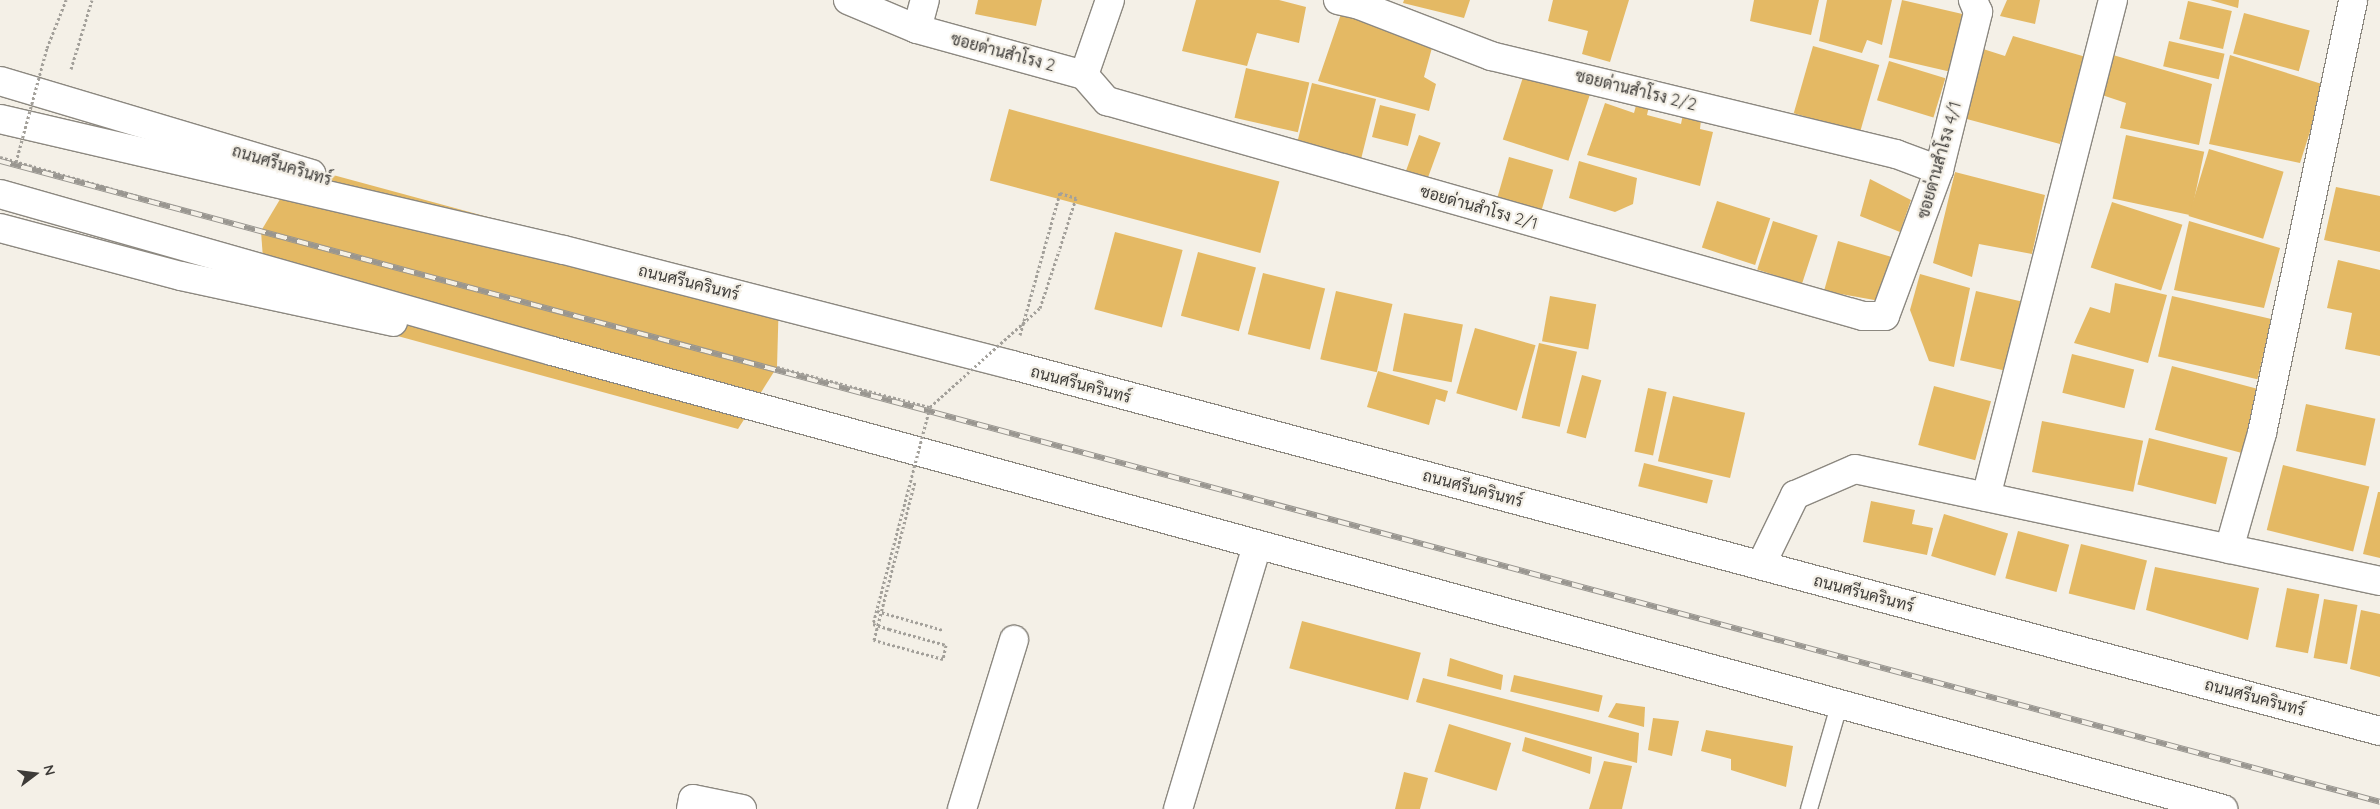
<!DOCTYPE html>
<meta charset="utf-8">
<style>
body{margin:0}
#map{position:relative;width:2380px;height:809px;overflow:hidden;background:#f4f0e7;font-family:Quicksand,Sarabun,sans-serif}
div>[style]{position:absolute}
.building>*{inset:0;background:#e4b964;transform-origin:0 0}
.path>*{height:3px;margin-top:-1.5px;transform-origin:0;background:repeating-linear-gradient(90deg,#a3a09a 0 2.5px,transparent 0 5px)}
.roads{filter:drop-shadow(1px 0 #8c8880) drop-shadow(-1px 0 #8c8880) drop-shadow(0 1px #8c8880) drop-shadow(0 -1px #8c8880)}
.service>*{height:16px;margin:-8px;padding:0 8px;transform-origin:8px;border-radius:8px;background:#fff}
.minor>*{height:28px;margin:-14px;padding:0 14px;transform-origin:14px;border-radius:14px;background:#fff}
.primary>*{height:28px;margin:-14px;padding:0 14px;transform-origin:14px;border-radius:14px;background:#fff}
.rail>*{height:5.5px;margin-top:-2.75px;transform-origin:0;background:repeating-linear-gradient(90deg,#f4f0e7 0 11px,#999690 0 22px);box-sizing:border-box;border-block:1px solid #999690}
.path-bridge>*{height:3px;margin-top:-1.5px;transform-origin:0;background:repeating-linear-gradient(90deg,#a3a09a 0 2.5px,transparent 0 5px)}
span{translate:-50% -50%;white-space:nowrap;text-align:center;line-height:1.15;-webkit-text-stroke:4.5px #f4f0e7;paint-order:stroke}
.street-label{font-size:16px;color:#3d3b38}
.north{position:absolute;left:10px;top:749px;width:50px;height:50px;-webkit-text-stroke:4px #f4f0e7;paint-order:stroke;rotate:75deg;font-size:14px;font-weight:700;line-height:20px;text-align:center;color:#3d3b38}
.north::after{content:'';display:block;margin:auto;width:18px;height:22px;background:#3d3b38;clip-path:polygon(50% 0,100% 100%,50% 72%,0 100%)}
</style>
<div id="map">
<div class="building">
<div style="clip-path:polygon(978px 0,1042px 0,1036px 26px,975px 14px)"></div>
<div style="clip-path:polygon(1196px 0,1279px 0,1306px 7px,1299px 43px,1257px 33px,1247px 66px,1182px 51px)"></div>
<div style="clip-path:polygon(1404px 0,1470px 0,1464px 18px,1403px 3px)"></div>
<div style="clip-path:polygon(1553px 0,1629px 0,1610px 62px,1582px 54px,1588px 31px,1548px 21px)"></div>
<div style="clip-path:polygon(1754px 0,1819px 0,1811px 35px,1750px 21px)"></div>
<div style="clip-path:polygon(1827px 0,1892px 0,1882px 45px,1867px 40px,1862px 53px,1819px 41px)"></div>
<div style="left:1902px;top:0;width:62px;height:59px;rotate:13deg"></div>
<div style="clip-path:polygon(2007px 0,2040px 0,2035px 24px,2000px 16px)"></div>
<div style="clip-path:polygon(2210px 0,2239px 0,2238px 8px)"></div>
<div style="left:2188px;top:1px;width:45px;height:39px;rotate:13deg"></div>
<div style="clip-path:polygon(1342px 11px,1433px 44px,1424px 77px,1436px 84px,1429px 111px,1318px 81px)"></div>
<div style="left:2244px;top:13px;width:68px;height:42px;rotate:15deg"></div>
<div style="clip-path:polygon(2013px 36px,2086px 57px,2060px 144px,1963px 118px,1980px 48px,2005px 56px)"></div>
<div style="left:2169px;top:41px;width:57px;height:26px;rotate:13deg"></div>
<div style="left:1813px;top:46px;width:69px;height:70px;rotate:16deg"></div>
<div style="clip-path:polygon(2113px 55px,2212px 84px,2199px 145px,2120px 128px,2126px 103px,2102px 95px)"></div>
<div style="clip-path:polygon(2230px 55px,2325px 85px,2300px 163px,2209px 144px)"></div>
<div style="left:1889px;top:61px;width:59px;height:41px;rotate:17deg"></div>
<div style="left:1246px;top:68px;width:65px;height:51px;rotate:13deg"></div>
<div style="left:1525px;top:71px;width:69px;height:72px;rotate:18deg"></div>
<div style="left:1312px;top:83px;width:66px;height:68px;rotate:14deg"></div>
<div style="clip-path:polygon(1637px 102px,1649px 106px,1647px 115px,1681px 124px,1683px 114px,1701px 120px,1700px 129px,1713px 132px,1700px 186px,1587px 155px,1605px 103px,1634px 113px)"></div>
<div style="left:1380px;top:105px;width:37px;height:33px;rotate:14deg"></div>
<div style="left:1009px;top:109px;width:280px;height:74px;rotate:15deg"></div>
<div style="left:1419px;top:135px;width:23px;height:47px;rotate:20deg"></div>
<div style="left:2126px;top:135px;width:80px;height:65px;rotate:12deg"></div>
<div style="left:2209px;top:149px;width:78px;height:70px;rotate:17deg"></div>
<div style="left:1509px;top:157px;width:46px;height:51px;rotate:16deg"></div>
<div style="clip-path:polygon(1579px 161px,1637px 178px,1633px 204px,1615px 212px,1569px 198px)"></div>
<div style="clip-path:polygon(300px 166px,779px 296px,777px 367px,738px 429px,266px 300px,261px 231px)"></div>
<div style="clip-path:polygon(1955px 172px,2045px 195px,2032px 254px,1979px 244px,1972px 277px,1933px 263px)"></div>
<div style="clip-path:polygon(1870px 179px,1911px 200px,1900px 232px,1860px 216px)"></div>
<div style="clip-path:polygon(2336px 187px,2380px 196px,2380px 252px,2324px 240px)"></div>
<div style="left:1717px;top:201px;width:56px;height:49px;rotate:18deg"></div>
<div style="left:2112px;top:202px;width:74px;height:69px;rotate:18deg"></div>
<div style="left:1773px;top:221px;width:47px;height:51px;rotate:18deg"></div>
<div style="clip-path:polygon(2189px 221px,2280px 248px,2264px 308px,2174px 290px)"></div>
<div style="left:1115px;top:232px;width:70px;height:80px;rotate:15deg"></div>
<div style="clip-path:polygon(1838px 241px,1895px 258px,1880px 301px,1824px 291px)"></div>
<div style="left:1198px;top:252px;width:60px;height:66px;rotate:15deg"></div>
<div style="clip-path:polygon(2338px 260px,2380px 270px,2380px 356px,2345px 349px,2352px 313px,2327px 308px)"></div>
<div style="left:1263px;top:273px;width:64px;height:63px;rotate:14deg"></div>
<div style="clip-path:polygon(1920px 274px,1970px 288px,1954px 367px,1929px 361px,1910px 310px)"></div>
<div style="clip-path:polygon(2115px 283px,2167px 295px,2148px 363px,2074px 343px,2090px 307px,2110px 313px)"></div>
<div style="left:1336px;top:291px;width:58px;height:70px;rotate:13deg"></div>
<div style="left:1976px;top:291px;width:49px;height:71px;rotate:13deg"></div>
<div style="left:1550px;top:296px;width:47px;height:46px;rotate:10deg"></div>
<div style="left:2172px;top:296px;width:102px;height:62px;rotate:13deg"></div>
<div style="left:1404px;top:313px;width:60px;height:59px;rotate:11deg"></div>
<div style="left:1475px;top:328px;width:63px;height:68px;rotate:16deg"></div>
<div style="left:1539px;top:343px;width:39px;height:77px;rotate:13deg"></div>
<div style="left:2072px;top:354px;width:64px;height:40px;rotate:14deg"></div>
<div style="left:2172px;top:366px;width:91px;height:66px;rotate:15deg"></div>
<div style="clip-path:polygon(1378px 371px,1448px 391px,1445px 402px,1436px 399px,1429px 425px,1367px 407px)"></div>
<div style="left:1582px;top:375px;width:20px;height:60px;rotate:15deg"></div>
<div style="left:1934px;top:386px;width:59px;height:61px;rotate:15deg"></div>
<div style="left:1648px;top:388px;width:19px;height:65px;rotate:12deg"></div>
<div style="left:1673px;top:396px;width:74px;height:67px;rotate:13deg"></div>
<div style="left:2306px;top:404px;width:71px;height:48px;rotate:12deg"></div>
<div style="left:2042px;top:421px;width:103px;height:52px;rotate:11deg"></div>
<div style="left:2149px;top:438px;width:81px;height:48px;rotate:14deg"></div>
<div style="left:1644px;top:463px;width:71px;height:24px;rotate:14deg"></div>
<div style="left:2283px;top:465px;width:89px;height:67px;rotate:14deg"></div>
<div style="clip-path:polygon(2378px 492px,2380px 492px,2380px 558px,2363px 554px)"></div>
<div style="clip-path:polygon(1871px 501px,1915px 510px,1912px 524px,1933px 528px,1927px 555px,1863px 542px)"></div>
<div style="left:1944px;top:514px;width:67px;height:44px;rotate:17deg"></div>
<div style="left:2018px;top:531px;width:53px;height:49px;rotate:15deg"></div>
<div style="left:2081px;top:544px;width:68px;height:51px;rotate:14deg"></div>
<div style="clip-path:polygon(2155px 567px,2259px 588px,2248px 640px,2146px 610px)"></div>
<div style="left:2287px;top:588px;width:33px;height:60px;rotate:11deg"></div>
<div style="left:2324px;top:599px;width:34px;height:60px;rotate:10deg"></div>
<div style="clip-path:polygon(2361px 610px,2380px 614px,2380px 677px,2350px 669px)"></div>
<div style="left:1302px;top:621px;width:123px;height:49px;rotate:15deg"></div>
<div style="clip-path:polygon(1450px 658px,1503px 675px,1501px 690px,1447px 676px)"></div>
<div style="left:1514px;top:675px;width:91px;height:17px;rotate:13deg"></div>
<div style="clip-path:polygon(1423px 678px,1639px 733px,1637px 763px,1416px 702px)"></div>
<div style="clip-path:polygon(1616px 703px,1645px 707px,1644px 727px,1608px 717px)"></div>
<div style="clip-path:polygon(1653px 718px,1679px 721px,1672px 756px,1648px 750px)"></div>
<div style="left:1449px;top:724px;width:65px;height:50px;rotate:17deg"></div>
<div style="clip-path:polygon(1706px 730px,1793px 746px,1786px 787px,1731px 770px,1731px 759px,1701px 751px)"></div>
<div style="clip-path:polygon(1525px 737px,1592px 757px,1590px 774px,1522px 751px)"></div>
<div style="clip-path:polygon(1604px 761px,1632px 766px,1622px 809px,1589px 809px)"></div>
<div style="clip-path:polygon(1404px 772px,1428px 778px,1420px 809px,1395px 809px)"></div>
</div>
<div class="path">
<div style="left:71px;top:69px;width:72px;rotate:-73.1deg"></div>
<div style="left:0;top:157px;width:271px;rotate:15.8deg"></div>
<div style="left:1020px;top:335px;width:148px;rotate:-74.3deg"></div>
<div style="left:1060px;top:193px;width:17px;rotate:17deg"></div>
<div style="left:1076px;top:198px;width:56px;rotate:107.8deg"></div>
<div style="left:889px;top:629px;width:59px;rotate:15.7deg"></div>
<div style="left:946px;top:645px;width:14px;rotate:102deg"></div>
<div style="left:943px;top:659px;width:72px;rotate:-164.6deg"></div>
<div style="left:874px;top:640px;width:163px;rotate:-75.5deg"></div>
</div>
<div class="roads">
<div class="service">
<div style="left:1809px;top:809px;width:107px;rotate:-73.8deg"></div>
</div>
<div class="minor">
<div style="left:848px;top:0;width:75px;rotate:22.8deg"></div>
<div style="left:917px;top:29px;width:173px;rotate:15.4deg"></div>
<div style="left:1084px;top:75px;width:79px;rotate:-70.9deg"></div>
<div style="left:1338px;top:0;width:22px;rotate:13deg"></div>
<div style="left:1359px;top:5px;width:142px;rotate:21.1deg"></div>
<div style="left:1491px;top:56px;width:417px;rotate:13.6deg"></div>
<div style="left:1896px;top:154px;width:46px;rotate:20.4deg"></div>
<div style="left:917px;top:29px;width:30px;rotate:-75deg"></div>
<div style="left:1084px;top:75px;width:35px;rotate:49deg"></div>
<div style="left:1107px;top:101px;width:786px;rotate:15.88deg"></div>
<div style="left:1863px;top:316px;width:22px"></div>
<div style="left:1885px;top:316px;width:156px;rotate:-69.7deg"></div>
<div style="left:1939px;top:170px;width:163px;rotate:-76.1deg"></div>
<div style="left:1978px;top:12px;width:13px;rotate:-113deg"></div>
<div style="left:1986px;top:497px;width:513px;rotate:-75.67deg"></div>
<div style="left:2229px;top:549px;width:121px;rotate:-74.1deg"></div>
<div style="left:2262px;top:433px;width:442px;rotate:-78.1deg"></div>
<div style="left:1761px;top:565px;width:78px;rotate:-64.1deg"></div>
<div style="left:1795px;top:495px;width:65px;rotate:-23.4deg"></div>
<div style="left:1855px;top:469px;width:537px;rotate:12.04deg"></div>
<div style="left:691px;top:809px;width:10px;rotate:-79deg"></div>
<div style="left:693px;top:799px;width:50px;rotate:11.5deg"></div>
<div style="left:962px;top:809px;width:177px;rotate:-72.9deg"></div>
<div style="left:1178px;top:809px;width:276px;rotate:-73.3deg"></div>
</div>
<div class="primary">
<div style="left:0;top:81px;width:325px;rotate:16.6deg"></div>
<div style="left:0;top:119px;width:579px;rotate:13.08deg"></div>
<div style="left:564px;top:250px;width:463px;rotate:14.4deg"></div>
<div style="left:1012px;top:365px;width:1416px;rotate:14.98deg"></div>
<div style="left:0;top:194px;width:574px;rotate:15.88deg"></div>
<div style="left:552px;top:351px;width:1733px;rotate:15.33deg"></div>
<div style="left:0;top:228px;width:187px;rotate:14.9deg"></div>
<div style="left:181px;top:276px;width:217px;rotate:12.2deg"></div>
</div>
</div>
<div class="rail">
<div style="left:0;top:161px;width:2465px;rotate:15.07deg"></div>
</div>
<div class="path-bridge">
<div style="left:16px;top:162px;width:118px;rotate:-74.8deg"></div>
<div style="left:47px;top:48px;width:52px;rotate:-68.4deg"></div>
<div style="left:777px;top:367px;width:158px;rotate:14.7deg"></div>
<div style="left:930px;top:407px;width:224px;rotate:104.7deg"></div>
<div style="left:873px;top:624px;width:17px;rotate:17deg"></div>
<div style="left:930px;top:407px;width:148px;rotate:-42deg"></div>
<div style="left:1040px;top:308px;width:60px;rotate:-71.6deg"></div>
<div style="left:877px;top:611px;width:69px;rotate:16.1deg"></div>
</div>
<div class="street-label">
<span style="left:1003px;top:52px;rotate:15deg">ซอยด่านสำโรง 2</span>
<span style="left:1636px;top:90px;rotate:14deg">ซอยด่านสำโรง 2/2</span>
<span style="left:1939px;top:160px;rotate:-74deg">ซอยด่านสำโรง 4/1</span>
<span style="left:282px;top:165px;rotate:17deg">ถนนศรีนครินทร์</span>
<span style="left:1479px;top:207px;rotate:16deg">ซอยด่านสำโรง 2/1</span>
<span style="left:689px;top:282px;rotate:14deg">ถนนศรีนครินทร์</span>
<span style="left:1081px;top:384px;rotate:15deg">ถนนศรีนครินทร์</span>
<span style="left:1473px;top:488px;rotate:15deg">ถนนศรีนครินทร์</span>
<span style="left:1864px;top:593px;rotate:15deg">ถนนศรีนครินทร์</span>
<span style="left:2255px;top:697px;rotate:15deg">ถนนศรีนครินทร์</span>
</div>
<div class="north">N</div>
</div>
